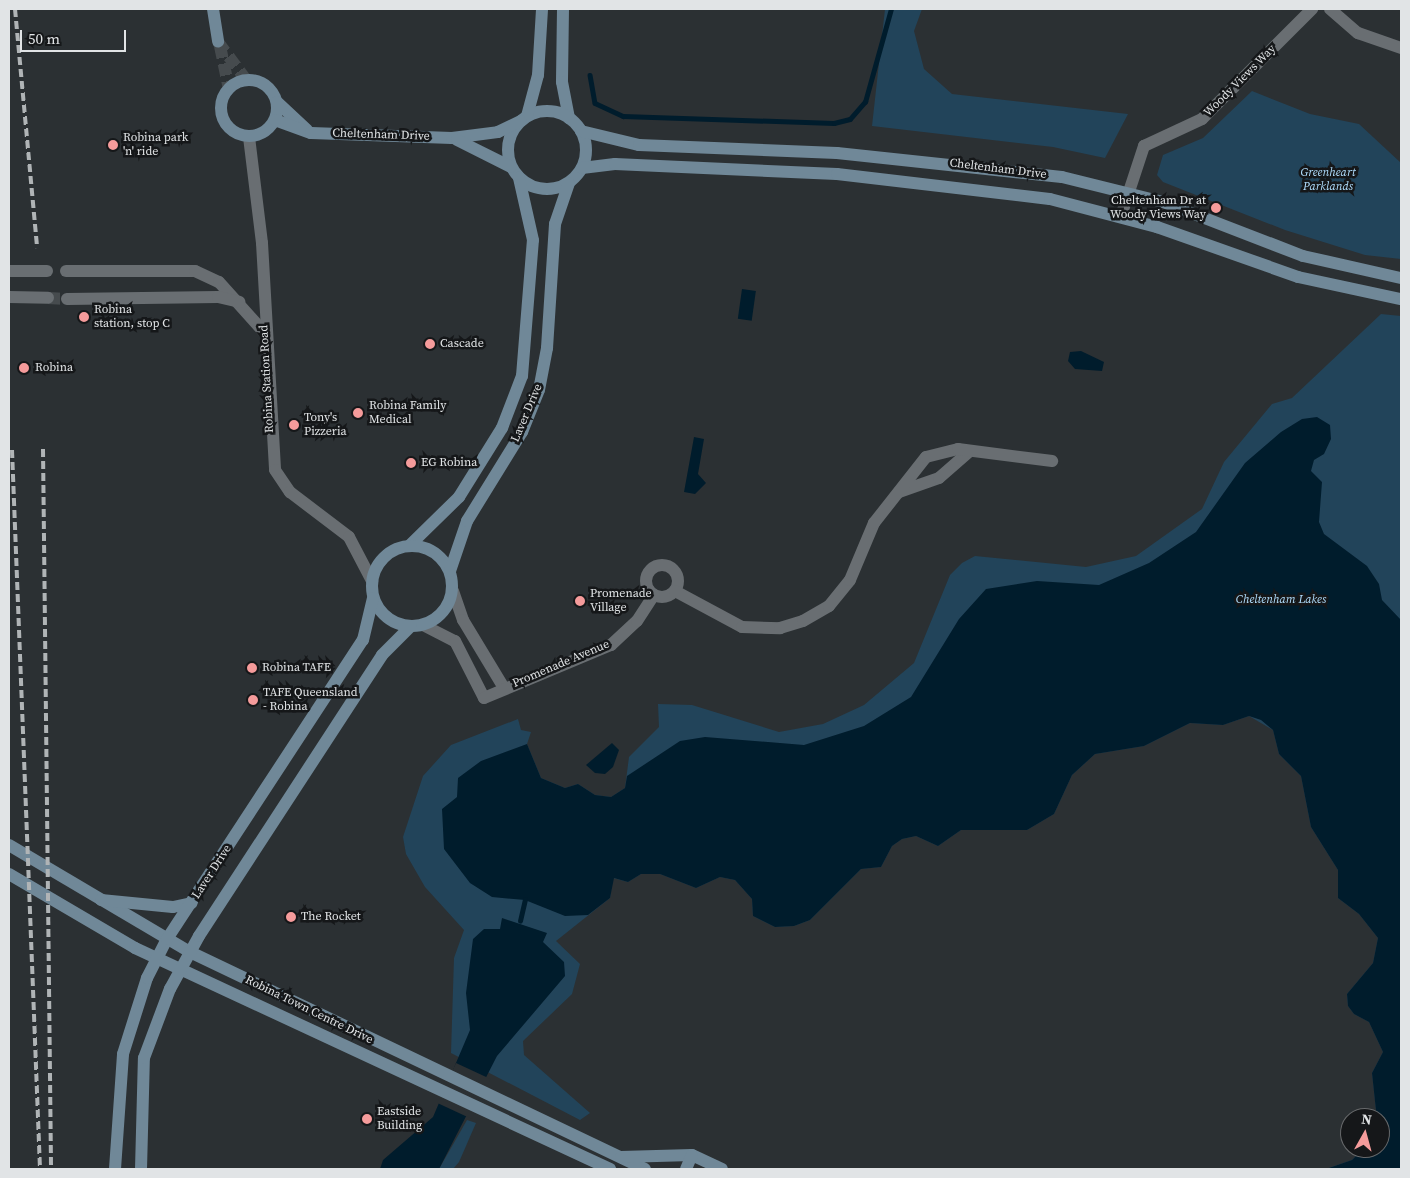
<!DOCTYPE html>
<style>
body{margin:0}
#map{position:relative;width:1410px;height:1178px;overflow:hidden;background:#2b3033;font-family:"Source Serif 4",serif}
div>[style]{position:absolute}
.green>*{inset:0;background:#22445a}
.water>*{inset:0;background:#001c2c;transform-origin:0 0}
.pier>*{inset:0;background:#2b3033;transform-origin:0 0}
.stream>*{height:4.5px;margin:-2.25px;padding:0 2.25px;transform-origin:2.25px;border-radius:2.25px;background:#001c2c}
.street-tunnel>*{height:12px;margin-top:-6px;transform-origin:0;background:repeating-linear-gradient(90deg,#464b4e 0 12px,transparent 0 18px)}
.secondary-tunnel>*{height:12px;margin-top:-6px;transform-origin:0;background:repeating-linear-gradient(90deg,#464b4e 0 12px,transparent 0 18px)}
.street>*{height:12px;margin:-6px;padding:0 6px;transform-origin:6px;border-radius:6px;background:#696e72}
.street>.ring{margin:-6px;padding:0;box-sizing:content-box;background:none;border:12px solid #696e72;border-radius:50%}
.secondary>*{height:12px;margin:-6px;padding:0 6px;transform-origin:6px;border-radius:6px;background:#708898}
.secondary>.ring{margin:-6px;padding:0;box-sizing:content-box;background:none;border:12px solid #708898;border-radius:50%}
.rail>*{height:4px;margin-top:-2px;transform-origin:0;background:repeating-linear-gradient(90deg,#b0b4b6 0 8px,transparent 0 12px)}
.dots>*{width:14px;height:14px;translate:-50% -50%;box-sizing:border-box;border:2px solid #151719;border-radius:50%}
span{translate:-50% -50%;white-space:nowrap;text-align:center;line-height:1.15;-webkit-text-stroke:5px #151719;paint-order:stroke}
.street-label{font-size:12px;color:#e1e4e6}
.poi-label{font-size:12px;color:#e1e4e6}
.left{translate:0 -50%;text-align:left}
.right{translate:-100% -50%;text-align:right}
.park-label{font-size:12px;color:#b1dfff;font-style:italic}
.frame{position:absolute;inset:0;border:10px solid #e1e4e6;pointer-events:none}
.north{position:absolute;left:1340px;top:1108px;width:50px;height:50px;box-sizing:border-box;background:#151719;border:1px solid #67696b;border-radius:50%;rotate:7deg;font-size:14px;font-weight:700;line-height:20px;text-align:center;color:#e1e4e6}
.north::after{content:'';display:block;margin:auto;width:18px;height:22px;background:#f59b9b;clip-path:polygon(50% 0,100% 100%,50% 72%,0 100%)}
.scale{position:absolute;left:20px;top:30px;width:106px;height:22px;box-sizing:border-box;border:2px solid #e1e4e6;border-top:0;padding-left:6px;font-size:15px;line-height:18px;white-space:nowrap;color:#e1e4e6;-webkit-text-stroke:4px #151719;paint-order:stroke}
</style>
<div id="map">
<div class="green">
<div style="clip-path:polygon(885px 9px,922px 9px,914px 31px,924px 69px,952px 94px,1128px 114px,1105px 158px,1053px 147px,872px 126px)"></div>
<div style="clip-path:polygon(1252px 91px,1310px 114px,1359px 124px,1401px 163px,1401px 259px,1365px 255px,1285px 230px,1163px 182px,1157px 175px,1163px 155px,1203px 138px)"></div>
<div style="clip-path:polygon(1381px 314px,1401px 316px,1401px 1169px,1326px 1169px,1352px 1160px,1364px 1148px,1380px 1148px,1372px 1073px,1383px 1052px,1369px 1022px,1354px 1014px,1348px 1006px,1347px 994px,1373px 963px,1378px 938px,1359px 914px,1338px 898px,1338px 870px,1311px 827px,1301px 776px,1279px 754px,1273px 730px,1249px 716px,1223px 725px,1190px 723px,1144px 746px,1095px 754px,1072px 775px,1054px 814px,1027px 830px,961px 830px,938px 846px,916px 836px,902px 839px,892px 846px,881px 867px,861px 869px,810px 920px,794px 926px,775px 927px,753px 916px,752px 899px,735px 880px,720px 877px,696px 888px,660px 874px,641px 874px,628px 882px,613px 878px,610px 898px,556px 941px,580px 964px,572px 994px,523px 1041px,524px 1055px,590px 1113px,580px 1120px,451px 1053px,454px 958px,464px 930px,425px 887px,406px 854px,403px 837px,423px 776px,451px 745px,518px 719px,521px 730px,531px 732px,527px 744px,541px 778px,565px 788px,578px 784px,595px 795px,611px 797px,625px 788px,629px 757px,659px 727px,658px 704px,692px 705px,779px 732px,823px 724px,864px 705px,914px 663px,950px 575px,962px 563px,975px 556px,1086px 567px,1136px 556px,1202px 509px,1224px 462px,1272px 404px,1292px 398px)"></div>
<div style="clip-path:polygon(467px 1120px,476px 1123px,459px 1162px,453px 1169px,439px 1169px)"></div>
</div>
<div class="water">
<div style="left:742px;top:289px;width:14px;height:30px;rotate:8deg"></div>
<div style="clip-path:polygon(1081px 351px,1104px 362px,1102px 371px,1075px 369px,1068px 361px,1070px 352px)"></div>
<div style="clip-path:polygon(1317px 417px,1330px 425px,1331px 439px,1324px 454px,1314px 460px,1311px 471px,1322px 482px,1319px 522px,1324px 534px,1367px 566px,1379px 584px,1382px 600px,1401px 620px,1401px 1169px,1326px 1169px,1352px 1160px,1364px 1148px,1380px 1148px,1372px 1073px,1383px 1052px,1369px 1022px,1354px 1014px,1348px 1006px,1347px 994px,1373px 963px,1378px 938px,1359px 914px,1338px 898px,1338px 870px,1311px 827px,1301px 776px,1279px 754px,1273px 730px,1261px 720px,1249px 716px,1223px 725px,1190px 723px,1144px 746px,1095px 754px,1072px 775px,1054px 814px,1027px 830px,961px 830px,938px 846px,916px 836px,902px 839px,892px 846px,881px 867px,861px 869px,810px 920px,794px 926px,775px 927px,753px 916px,752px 899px,735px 880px,720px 877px,696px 888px,660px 874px,641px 874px,628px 882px,614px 878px,610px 898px,588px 915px,565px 916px,525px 900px,492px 897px,470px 883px,444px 849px,442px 809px,457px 797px,458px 778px,481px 761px,527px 744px,541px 778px,565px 788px,578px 784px,595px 795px,611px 797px,625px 788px,627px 776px,680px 741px,705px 737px,804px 745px,864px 726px,911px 697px,959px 619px,986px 589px,1037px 581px,1099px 585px,1149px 563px,1196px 532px,1245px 463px,1281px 432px,1302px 419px)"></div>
<div style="clip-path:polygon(694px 437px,704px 439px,698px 474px,706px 483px,695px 494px,684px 492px)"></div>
<div style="clip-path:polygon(612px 743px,619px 750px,613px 767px,605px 774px,595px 773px,586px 765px)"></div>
<div style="clip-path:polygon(502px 918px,547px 933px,543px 942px,564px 962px,565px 976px,497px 1056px,439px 1169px,380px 1169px,383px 1160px,433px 1117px,470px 1030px,466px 993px,473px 939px,484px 929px,500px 929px)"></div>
</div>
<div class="pier">
<div style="left:456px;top:1063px;width:38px;height:44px;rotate:25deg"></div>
</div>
<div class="stream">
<div style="left:590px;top:75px;width:28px;rotate:80deg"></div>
<div style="left:595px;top:103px;width:31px;rotate:25deg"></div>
<div style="left:623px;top:116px;width:211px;rotate:1.9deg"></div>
<div style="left:834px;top:123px;width:16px;rotate:-14deg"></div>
<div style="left:850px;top:119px;width:23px;rotate:-49deg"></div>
<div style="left:865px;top:102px;width:97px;rotate:-74.4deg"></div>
<div style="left:520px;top:921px;width:22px;rotate:-77deg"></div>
</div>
<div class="street-tunnel">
<div style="left:48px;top:298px;width:19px;rotate:3deg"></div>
</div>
<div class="secondary-tunnel">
<div style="left:218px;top:42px;width:49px;rotate:53.4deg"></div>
<div style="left:220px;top:46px;width:44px;rotate:78.2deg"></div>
</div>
<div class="street">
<div style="left:1330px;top:9px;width:37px;rotate:41deg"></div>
<div style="left:1358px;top:33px;width:46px;rotate:19.2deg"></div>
<div style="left:249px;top:137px;width:107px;rotate:83deg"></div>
<div style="left:262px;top:243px;width:227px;rotate:86.7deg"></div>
<div style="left:275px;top:470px;width:27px;rotate:56deg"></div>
<div style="left:290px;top:492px;width:74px;rotate:37.3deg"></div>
<div style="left:349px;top:537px;width:50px;rotate:62.4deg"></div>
<div style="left:1121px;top:216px;width:74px;rotate:-71.8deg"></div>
<div style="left:1144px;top:146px;width:64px;rotate:-25deg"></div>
<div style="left:1202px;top:119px;width:156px;rotate:-45deg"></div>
<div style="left:9px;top:271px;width:38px"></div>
<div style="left:66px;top:271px;width:129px"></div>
<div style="left:195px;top:271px;width:26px;rotate:25deg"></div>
<div style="left:219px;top:282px;width:66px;rotate:48.1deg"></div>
<div style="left:9px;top:297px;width:39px;rotate:1deg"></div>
<div style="left:67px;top:299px;width:151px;rotate:-0.8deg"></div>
<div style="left:218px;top:297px;width:22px;rotate:13deg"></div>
<div style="left:899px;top:492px;width:42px;rotate:-19.3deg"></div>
<div style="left:939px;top:478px;width:41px;rotate:-41.1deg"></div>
<div class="ring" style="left:646px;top:565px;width:20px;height:20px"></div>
<div style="left:453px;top:591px;width:31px;rotate:71deg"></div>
<div style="left:463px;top:620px;width:79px;rotate:58.9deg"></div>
<div style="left:675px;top:591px;width:76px;rotate:28.2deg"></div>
<div style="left:742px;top:627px;width:38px;rotate:2deg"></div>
<div style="left:780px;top:628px;width:24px;rotate:-17deg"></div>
<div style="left:803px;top:621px;width:30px;rotate:-30deg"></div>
<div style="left:829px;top:606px;width:33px;rotate:-51deg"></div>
<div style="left:850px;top:580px;width:62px;rotate:-67.2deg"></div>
<div style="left:874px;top:523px;width:84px;rotate:-51.8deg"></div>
<div style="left:926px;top:457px;width:33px;rotate:-14deg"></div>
<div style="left:958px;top:449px;width:95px;rotate:7.3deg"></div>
<div style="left:423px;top:625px;width:36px;rotate:27deg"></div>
<div style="left:455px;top:641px;width:64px;rotate:63deg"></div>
<div style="left:484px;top:698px;width:138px;rotate:-22.7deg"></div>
<div style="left:611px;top:645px;width:35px;rotate:-43deg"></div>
<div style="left:637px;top:621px;width:31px;rotate:-57deg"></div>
</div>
<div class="secondary">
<div style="left:213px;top:9px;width:33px;rotate:81deg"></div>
<div style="left:563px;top:9px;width:73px;rotate:90.8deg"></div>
<div style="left:562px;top:82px;width:37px;rotate:79deg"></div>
<div class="ring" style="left:221px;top:80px;width:44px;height:44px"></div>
<div style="left:277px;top:102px;width:41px;rotate:43deg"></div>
<div class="ring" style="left:508px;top:111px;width:66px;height:66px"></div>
<div style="left:527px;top:116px;width:42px;rotate:-75deg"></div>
<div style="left:538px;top:75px;width:66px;rotate:-86.5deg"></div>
<div style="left:275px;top:120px;width:38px;rotate:20deg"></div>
<div style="left:311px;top:133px;width:141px;rotate:2deg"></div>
<div style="left:452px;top:138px;width:46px;rotate:-7.4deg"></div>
<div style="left:498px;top:132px;width:25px;rotate:-26deg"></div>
<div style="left:581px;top:131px;width:60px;rotate:13.6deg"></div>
<div style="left:639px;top:145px;width:198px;rotate:2.3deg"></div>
<div style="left:837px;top:153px;width:226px;rotate:6.1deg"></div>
<div style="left:1062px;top:177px;width:104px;rotate:13.9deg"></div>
<div style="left:1163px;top:202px;width:150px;rotate:21.1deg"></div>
<div style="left:1303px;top:256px;width:100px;rotate:12.7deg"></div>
<div style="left:457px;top:140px;width:60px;rotate:26.6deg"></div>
<div style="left:582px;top:168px;width:33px;rotate:-7deg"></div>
<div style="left:615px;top:164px;width:222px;rotate:2.6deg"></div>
<div style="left:837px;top:174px;width:214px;rotate:6.7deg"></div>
<div style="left:1050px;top:199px;width:111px;rotate:14.7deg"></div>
<div style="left:1157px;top:227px;width:150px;rotate:19.5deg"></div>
<div style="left:1298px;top:277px;width:105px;rotate:12.1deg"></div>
<div style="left:410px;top:545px;width:69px;rotate:-44.4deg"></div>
<div style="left:459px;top:497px;width:81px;rotate:-58.1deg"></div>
<div style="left:502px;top:428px;width:56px;rotate:-69deg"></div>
<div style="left:522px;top:376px;width:136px;rotate:-85.4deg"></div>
<div style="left:533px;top:240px;width:64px;rotate:-102.7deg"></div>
<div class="ring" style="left:372px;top:546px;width:68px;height:68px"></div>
<div style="left:450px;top:571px;width:53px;rotate:-71.2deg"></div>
<div style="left:467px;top:521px;width:105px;rotate:-58.3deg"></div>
<div style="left:522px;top:432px;width:45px;rotate:-68deg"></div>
<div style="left:539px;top:390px;width:43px;rotate:-79.2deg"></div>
<div style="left:547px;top:348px;width:124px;rotate:-86.3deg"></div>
<div style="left:555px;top:224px;width:43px;rotate:-71.1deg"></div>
<div style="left:9px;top:845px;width:210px;rotate:30.6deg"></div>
<div style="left:190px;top:952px;width:504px;rotate:25.5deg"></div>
<div style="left:9px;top:874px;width:146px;rotate:30.4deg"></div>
<div style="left:135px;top:948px;width:524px;rotate:24.95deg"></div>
<div style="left:101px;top:900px;width:72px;rotate:5.6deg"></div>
<div style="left:173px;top:907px;width:19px;rotate:-12deg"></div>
<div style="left:621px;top:1157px;width:71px;rotate:-1.6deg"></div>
<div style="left:692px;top:1155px;width:33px;rotate:25deg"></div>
<div style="left:115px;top:1169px;width:115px;rotate:-86deg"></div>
<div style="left:123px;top:1054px;width:80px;rotate:-72.5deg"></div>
<div style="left:147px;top:978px;width:44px;rotate:-62.9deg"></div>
<div style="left:167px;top:939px;width:358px;rotate:-56.8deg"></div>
<div style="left:363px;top:640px;width:43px;rotate:-76.6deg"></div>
<div style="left:141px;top:1169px;width:111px;rotate:-88.5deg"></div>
<div style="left:144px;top:1058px;width:74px;rotate:-69.4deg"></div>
<div style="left:170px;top:989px;width:60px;rotate:-61.3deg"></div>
<div style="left:199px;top:936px;width:335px;rotate:-56.9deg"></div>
<div style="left:382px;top:655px;width:41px;rotate:-45deg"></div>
<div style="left:686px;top:1169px;width:15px;rotate:-67deg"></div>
</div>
<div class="rail">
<div style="left:15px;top:9px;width:240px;rotate:84.7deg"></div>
<div style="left:43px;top:449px;width:720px;rotate:89.36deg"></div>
<div style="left:12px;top:450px;width:720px;rotate:87.77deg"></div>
</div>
<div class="dots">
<div style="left:113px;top:145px;background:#f59b9b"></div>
<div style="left:1216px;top:208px;background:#f59b9b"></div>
<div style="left:84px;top:317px;background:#f59b9b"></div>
<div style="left:430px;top:344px;background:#f59b9b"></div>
<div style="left:24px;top:368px;background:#f59b9b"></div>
<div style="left:358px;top:413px;background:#f59b9b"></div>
<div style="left:294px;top:425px;background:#f59b9b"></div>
<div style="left:411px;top:463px;background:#f59b9b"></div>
<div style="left:580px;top:601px;background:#f59b9b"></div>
<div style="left:252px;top:668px;background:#f59b9b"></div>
<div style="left:253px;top:700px;background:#f59b9b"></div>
<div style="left:291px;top:917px;background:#f59b9b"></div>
<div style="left:367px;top:1119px;background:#f59b9b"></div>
</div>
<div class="street-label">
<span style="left:1240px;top:81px;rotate:-45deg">Woody Views Way</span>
<span style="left:381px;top:135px;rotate:2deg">Cheltenham Drive</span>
<span style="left:998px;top:169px;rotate:7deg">Cheltenham Drive</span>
<span style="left:267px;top:379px;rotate:-93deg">Robina Station Road</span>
<span style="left:527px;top:413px;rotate:-67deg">Laver Drive</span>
<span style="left:561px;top:664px;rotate:-23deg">Promenade Avenue</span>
<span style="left:212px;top:872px;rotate:-57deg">Laver Drive</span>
<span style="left:309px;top:1010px;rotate:26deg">Robina Town Centre Drive</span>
</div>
<div class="poi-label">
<span class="left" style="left:123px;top:145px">Robina park<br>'n' ride</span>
<span class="right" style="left:1206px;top:208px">Cheltenham Dr at<br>Woody Views Way</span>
<span class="left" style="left:94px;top:317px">Robina<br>station, stop C</span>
<span class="left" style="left:440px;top:344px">Cascade</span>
<span class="left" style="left:35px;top:368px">Robina</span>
<span class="left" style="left:369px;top:413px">Robina Family<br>Medical</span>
<span class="left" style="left:304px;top:425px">Tony's<br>Pizzeria</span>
<span class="left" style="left:421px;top:463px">EG Robina</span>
<span class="left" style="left:590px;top:601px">Promenade<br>Village</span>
<span class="left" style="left:262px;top:668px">Robina TAFE</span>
<span class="left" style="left:263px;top:700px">TAFE Queensland<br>- Robina</span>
<span class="left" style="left:301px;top:917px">The Rocket</span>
<span class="left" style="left:377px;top:1119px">Eastside<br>Building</span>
</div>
<div class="park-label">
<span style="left:1328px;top:180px">Greenheart<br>Parklands</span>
<span style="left:1281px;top:600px">Cheltenham Lakes</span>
</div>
<div class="frame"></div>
<div class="north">N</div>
<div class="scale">50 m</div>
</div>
